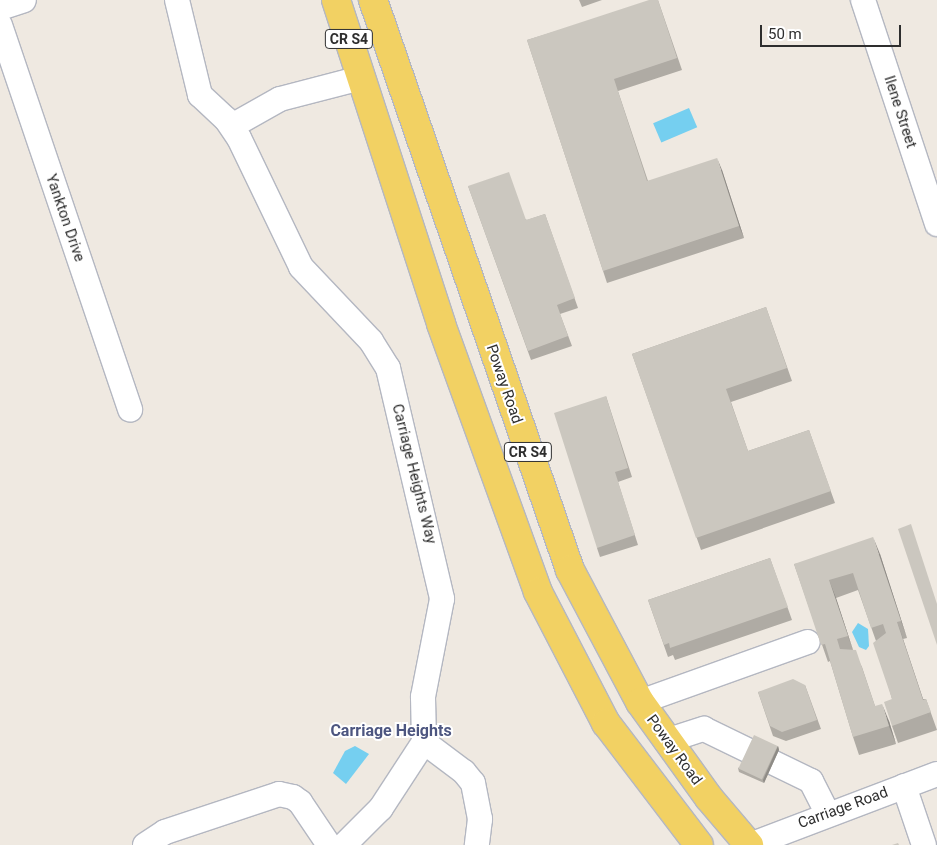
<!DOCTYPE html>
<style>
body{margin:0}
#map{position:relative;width:937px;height:845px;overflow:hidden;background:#efe9e1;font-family:Roboto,sans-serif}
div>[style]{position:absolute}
.water>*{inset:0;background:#75cff0;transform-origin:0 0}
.roads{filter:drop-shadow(1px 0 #b4b7c1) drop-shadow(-1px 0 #b4b7c1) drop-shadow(0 1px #b4b7c1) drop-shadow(0 -1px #b4b7c1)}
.minor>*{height:24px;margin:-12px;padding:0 12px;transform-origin:12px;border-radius:12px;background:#fff}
.major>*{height:28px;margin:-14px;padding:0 14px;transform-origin:14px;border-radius:14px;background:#f2d163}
.wall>*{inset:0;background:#afaba4}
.shaded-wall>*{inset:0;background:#8e8b86}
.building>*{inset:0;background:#cbc7bf;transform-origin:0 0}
span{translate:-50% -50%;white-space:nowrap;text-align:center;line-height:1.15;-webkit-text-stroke:4px #fff;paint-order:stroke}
.shield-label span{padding:1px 4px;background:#fff;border:1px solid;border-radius:4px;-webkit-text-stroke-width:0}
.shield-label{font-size:14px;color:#2e2e2e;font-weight:700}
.street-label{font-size:15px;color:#2e2e2e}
.neighbourhood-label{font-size:16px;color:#4d5680;font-weight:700}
.scale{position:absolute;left:760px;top:25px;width:141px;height:22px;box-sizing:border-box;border:2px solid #2e2e2e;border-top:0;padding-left:6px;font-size:15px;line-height:18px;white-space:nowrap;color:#2e2e2e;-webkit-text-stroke:4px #fff;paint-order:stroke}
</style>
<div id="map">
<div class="water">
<div style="left:689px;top:108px;width:21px;height:39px;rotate:67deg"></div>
<div style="clip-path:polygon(858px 623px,868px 629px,869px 646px,866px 650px,859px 647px,852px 632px)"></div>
<div style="clip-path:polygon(355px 746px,369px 754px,346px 784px,333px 773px,345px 751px)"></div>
</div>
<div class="roads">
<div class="minor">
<div style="left:177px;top:0;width:98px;rotate:76.4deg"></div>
<div style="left:200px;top:95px;width:35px;rotate:43deg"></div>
<div style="left:226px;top:119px;width:23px;rotate:56deg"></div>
<div style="left:239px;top:138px;width:143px;rotate:64.3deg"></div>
<div style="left:301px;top:267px;width:102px;rotate:46.6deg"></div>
<div style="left:371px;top:341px;width:32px;rotate:58deg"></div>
<div style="left:388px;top:368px;width:237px;rotate:76.8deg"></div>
<div style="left:442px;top:599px;width:100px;rotate:101deg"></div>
<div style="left:423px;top:697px;width:45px;rotate:88.7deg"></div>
<div style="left:424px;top:742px;width:50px;rotate:36.9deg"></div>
<div style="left:464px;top:772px;width:14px;rotate:51deg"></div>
<div style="left:473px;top:783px;width:37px;rotate:79deg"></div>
<div style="left:480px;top:819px;width:26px;rotate:97deg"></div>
<div style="left:863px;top:0;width:236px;rotate:71.7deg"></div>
<div style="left:0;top:8px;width:25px;rotate:-18deg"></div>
<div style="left:0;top:25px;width:406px;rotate:71.3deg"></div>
<div style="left:232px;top:126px;width:55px;rotate:-29.4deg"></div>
<div style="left:280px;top:99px;width:84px;rotate:-14.5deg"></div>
<div style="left:640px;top:702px;width:178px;rotate:-19.7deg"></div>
<div style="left:666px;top:741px;width:40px;rotate:-18deg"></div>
<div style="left:704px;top:729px;width:119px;rotate:25.9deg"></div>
<div style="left:811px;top:781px;width:37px;rotate:63deg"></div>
<div style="left:904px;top:786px;width:62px;rotate:71.3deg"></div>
<div style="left:145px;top:845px;width:24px;rotate:-33deg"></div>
<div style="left:165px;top:832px;width:120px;rotate:-18.4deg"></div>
<div style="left:279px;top:794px;width:14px;rotate:12deg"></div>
<div style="left:293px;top:797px;width:9px;rotate:36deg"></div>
<div style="left:300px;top:802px;width:52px;rotate:56deg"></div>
<div style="left:344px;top:845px;width:52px;rotate:-45deg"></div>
<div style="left:381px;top:808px;width:79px;rotate:-56.9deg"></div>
<div style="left:750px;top:845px;width:200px;rotate:-20.8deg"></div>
</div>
<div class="major">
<div style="left:336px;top:0;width:341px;rotate:72deg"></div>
<div style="left:441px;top:324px;width:285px;rotate:70.1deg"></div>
<div style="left:538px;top:592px;width:148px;rotate:62.6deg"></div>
<div style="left:606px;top:723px;width:153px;rotate:52.7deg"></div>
<div style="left:373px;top:0;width:603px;rotate:70.93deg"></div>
<div style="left:570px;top:570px;width:149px;rotate:62.1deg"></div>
<div style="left:640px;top:702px;width:118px;rotate:54.3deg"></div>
<div style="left:709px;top:798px;width:62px;rotate:49.6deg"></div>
</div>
</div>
<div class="wall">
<div style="clip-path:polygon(579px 0,602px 0,582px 7px)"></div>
<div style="clip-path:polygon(658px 0,682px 70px,618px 91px,648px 181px,722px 170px,744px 238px,607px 283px,527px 40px)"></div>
<div style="clip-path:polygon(468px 186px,527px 220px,545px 214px,578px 308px,560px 314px,572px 346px,531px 360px)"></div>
<div style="clip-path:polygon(766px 307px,792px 381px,731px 402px,748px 451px,809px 430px,835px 503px,701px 550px,632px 354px)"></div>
<div style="clip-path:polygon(606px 396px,632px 477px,618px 482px,638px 545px,600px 557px,597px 548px)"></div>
<div style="clip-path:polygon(880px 554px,907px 638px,903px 639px,923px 699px,926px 699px,937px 730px,898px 743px,892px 726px,892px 699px,876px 641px,858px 590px,836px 598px,853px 650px,862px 667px,875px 706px,889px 721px,896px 744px,859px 755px,853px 737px,830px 661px,828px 662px,794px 564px)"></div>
<div style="clip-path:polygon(770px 558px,792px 620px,675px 660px,673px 655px,668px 657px,648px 600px)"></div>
<div style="clip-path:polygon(805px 685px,821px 729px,786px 741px,773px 736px,758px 692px)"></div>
<div style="clip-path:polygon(778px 746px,779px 750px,764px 783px,739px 772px,738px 768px)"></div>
</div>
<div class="shaded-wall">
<div style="clip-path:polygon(717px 158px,722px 170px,744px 238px,739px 226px)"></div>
<div style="clip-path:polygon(873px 537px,880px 554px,907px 638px,901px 621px)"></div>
<div style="clip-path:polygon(829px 580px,836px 598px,854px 653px,848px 636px)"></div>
<div style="clip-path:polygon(897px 622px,903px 639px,929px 717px,923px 700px)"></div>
<div style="clip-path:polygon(882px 704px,889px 721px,896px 744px,889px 726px)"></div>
<div style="clip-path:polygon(778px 746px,779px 750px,764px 783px,763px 780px)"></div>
</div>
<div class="building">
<div style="clip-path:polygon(649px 0,658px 0,677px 58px,614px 79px,647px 181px,717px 158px,739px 226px,603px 271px,527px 40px)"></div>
<div style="clip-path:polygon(509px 172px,526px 220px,545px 214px,575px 298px,557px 305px,568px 336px,528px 351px,468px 186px)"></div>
<div style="clip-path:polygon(766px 307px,787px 368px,726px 389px,748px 451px,809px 430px,831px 491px,696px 538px,632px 354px)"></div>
<div style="clip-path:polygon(606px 396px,628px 468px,615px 472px,635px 535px,597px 548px,554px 413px)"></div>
<div style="clip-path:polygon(911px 524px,937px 604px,937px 645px,898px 529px)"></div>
<div style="clip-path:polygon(873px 537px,901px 621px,897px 622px,923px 700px,926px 699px,931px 712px,892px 726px,884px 702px,892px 699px,873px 643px,886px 633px,883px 624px,871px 628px,853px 573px,829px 580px,848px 636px,837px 639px,840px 649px,856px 650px,875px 706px,882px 704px,889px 726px,853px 737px,825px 644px,821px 645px,794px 564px)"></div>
<div style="clip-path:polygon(770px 558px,788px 607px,670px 648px,669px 643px,664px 645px,648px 600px)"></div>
<div style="clip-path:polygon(793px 679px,805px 685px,817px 720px,782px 732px,770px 726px,758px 692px)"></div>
<div style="left:754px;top:735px;width:26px;height:37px;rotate:25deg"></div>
<div style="clip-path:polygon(898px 843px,899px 845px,892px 845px)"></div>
</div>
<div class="shield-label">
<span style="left:349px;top:39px">CR S4</span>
<span style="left:528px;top:452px">CR S4</span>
</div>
<div class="street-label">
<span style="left:900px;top:112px;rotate:72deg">Ilene Street</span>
<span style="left:65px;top:218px;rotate:71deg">Yankton Drive</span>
<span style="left:504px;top:384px;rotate:71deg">Poway Road</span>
<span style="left:414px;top:474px;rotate:76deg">Carriage Heights Way</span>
<span style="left:674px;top:750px;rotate:54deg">Poway Road</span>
<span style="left:843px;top:808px;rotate:-20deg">Carriage Road</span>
</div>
<div class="neighbourhood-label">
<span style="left:391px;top:731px">Carriage Heights</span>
</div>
<div class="scale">50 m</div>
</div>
